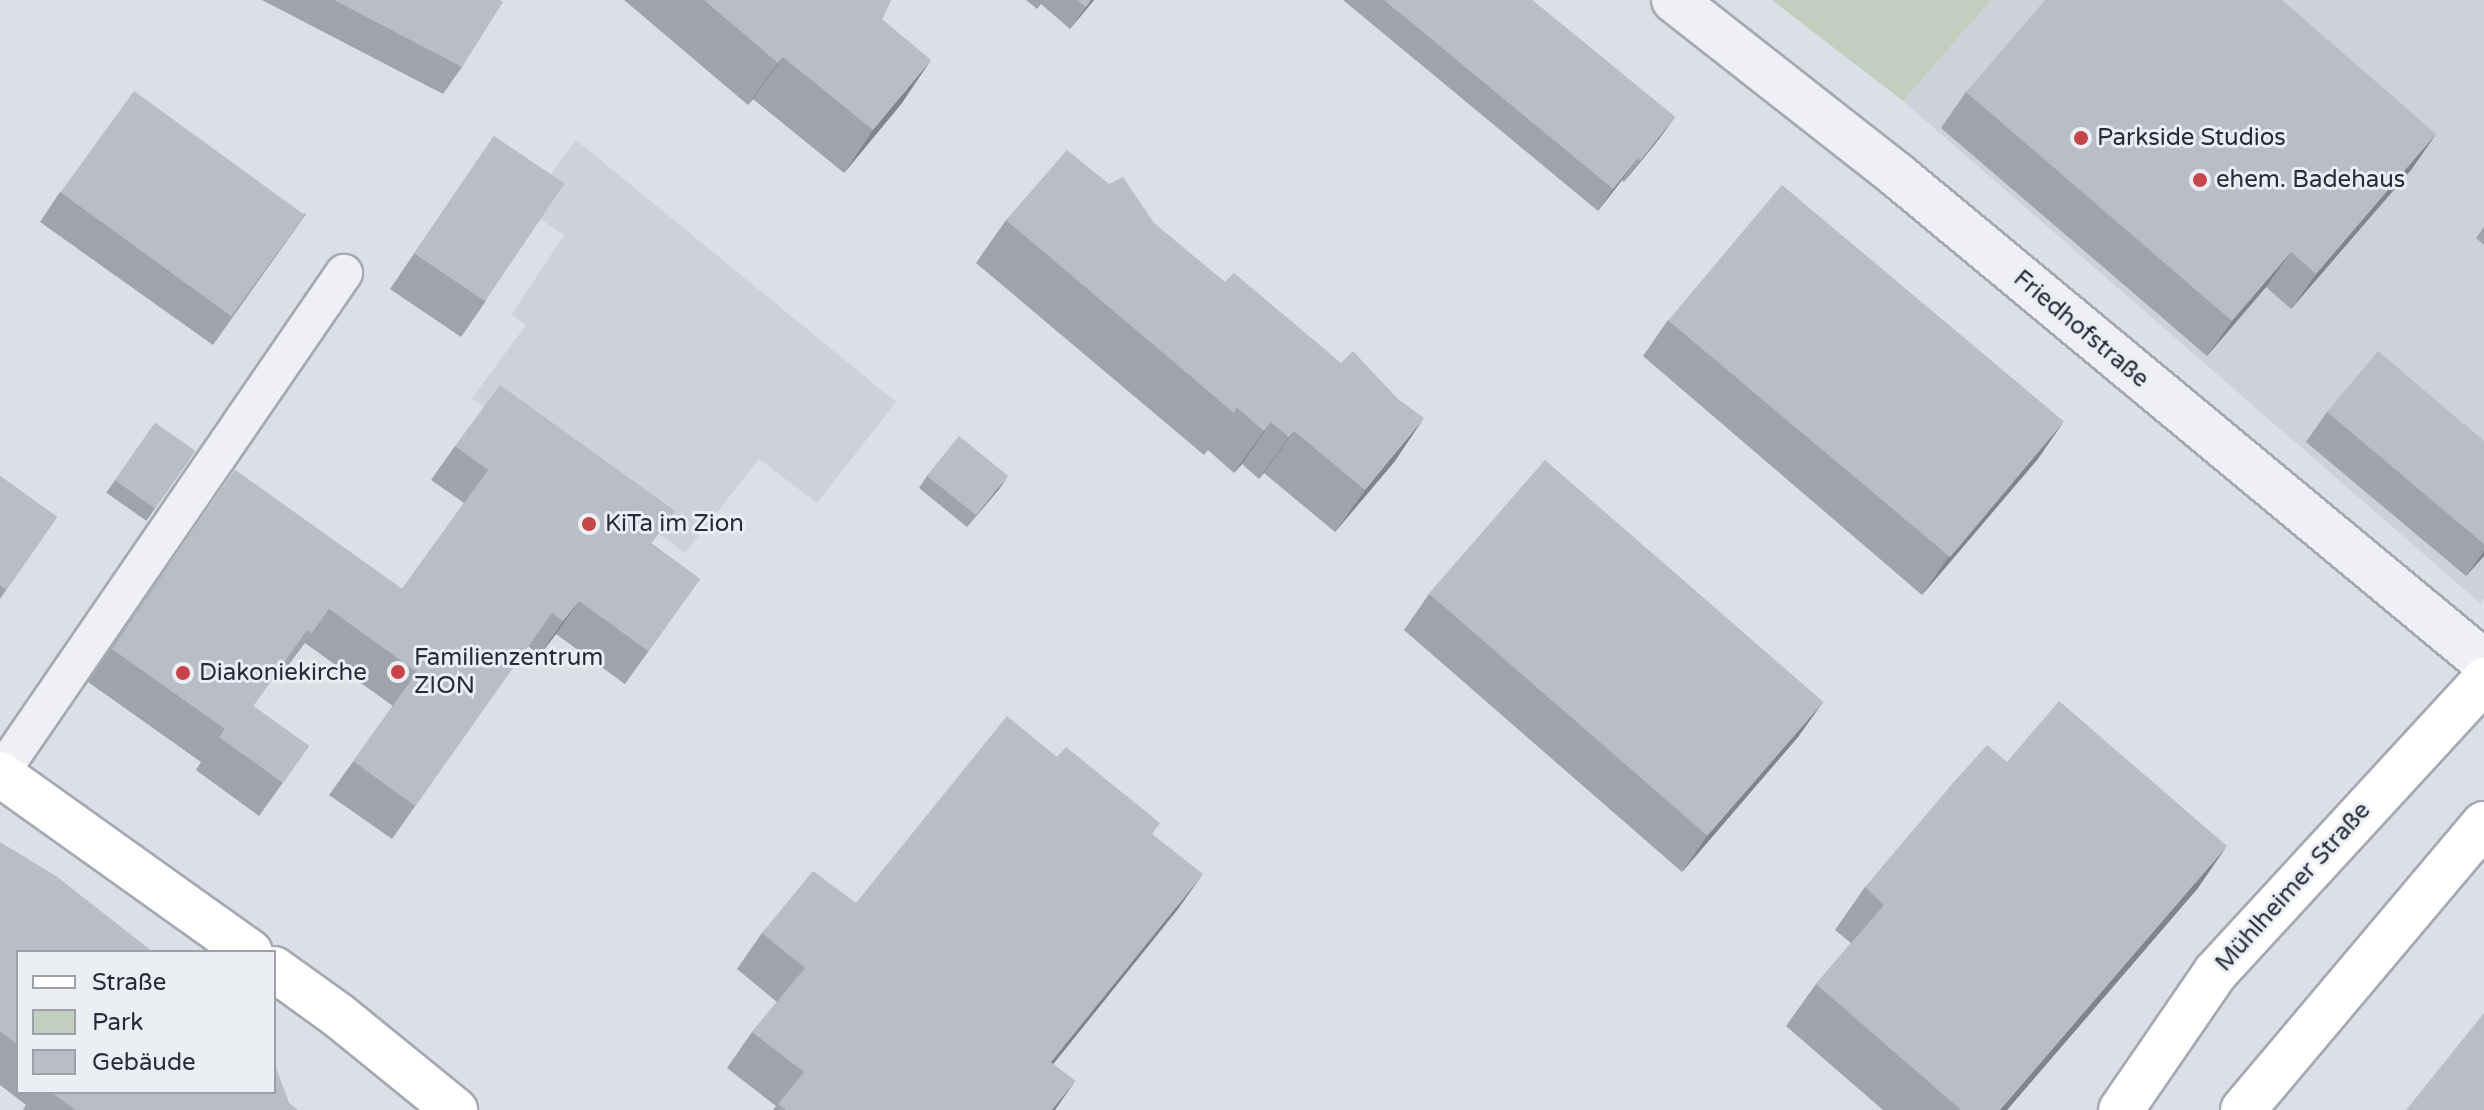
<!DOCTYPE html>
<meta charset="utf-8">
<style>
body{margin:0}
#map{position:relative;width:2484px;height:1110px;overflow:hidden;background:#dcdfe6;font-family:"Varela Round",sans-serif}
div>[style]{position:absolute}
.built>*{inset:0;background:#ced1da}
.green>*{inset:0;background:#c0cfbe}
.roads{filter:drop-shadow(2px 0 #a6a9b3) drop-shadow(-2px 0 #a6a9b3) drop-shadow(0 2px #a6a9b3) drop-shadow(0 -2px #a6a9b3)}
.service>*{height:36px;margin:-18px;padding:0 18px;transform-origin:18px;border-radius:18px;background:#eff0f4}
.minor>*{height:44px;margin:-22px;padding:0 22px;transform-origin:22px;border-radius:22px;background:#eff0f4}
.primary>*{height:44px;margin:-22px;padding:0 22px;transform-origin:22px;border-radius:22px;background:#fff}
.wall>*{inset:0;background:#a0a3ac;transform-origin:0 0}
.shaded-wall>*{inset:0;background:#82848c}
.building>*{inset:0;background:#babdc8;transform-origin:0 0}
.dots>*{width:22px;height:22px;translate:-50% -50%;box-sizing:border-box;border:4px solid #ebeef3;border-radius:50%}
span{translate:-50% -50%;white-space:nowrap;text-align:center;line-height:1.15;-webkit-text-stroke:6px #ebeef3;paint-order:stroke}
.poi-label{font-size:24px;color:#272b3b}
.left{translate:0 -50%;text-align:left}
.street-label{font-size:24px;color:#272b3b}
.legend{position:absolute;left:16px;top:950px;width:260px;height:144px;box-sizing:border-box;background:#ebeef3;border:2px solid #9da0a9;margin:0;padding:10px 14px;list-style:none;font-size:24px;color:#272b3b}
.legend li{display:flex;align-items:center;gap:16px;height:40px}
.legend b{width:40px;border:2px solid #9da0a9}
</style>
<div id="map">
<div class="built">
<div style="clip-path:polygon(1991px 0,2484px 0,2484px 598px,2480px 603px,1903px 101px)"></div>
<div style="clip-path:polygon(576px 140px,896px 402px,817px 503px,759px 459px,685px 553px,472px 398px,526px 325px,511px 315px,564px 235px,525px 209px)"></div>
</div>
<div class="green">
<div style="clip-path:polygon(1772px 0,1991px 0,1903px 101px)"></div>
</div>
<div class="roads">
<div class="service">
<div style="left:0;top:774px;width:608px;rotate:-55.53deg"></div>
</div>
<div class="minor">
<div style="left:1674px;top:0;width:283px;rotate:38.1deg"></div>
<div style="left:1897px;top:175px;width:763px;rotate:39.68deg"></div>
</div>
<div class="primary">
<div style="left:0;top:774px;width:307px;rotate:35.5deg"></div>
<div style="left:274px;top:969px;width:79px;rotate:35.7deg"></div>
<div style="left:338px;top:1015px;width:151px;rotate:39.1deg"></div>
<div style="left:2121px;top:1110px;width:166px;rotate:-55.5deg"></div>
<div style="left:2215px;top:973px;width:398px;rotate:-47.4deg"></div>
<div style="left:2243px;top:1110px;width:374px;rotate:-49.9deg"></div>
</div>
</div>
<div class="wall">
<div style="clip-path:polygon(262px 0,500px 0,462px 67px,443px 94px)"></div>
<div style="clip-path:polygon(624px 0,891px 0,882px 19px,902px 103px,844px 173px,753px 99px,748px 105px)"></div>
<div style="clip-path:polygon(1026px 0,1094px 0,1070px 29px,1041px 4px,1037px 9px)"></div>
<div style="clip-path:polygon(1343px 0,1532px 0,1675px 117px,1659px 139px,1624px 182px,1622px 180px,1598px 211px)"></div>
<div style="clip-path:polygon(1966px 92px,2436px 134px,2411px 170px,2291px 309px,2266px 287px,2207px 356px,1941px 128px)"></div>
<div style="clip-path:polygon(494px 136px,486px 301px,461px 337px,390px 289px)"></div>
<div style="clip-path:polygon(60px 192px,306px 214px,213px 345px,40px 222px)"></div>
<div style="clip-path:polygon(1006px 220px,1154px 223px,1395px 461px,1335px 532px,1264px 473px,1259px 479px,1242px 464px,1234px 473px,1208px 450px,1204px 455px,976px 263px)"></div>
<div style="clip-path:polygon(2484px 227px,2484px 245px,2476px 238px)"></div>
<div style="clip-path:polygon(1668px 320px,2062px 424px,2037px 460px,1922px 595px,1643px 356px)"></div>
<div style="clip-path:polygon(2327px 412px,2484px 441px,2484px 556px,2466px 576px,2306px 442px)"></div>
<div style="left:155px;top:423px;width:49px;height:85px;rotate:35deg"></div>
<div style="clip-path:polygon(455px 446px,652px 544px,700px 579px,625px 684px,556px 634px,540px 655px,528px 646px,392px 839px,329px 795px,393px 706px,305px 643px,287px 667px,283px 664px,253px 706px,309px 746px,259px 816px,196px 770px,201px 762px,88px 682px,235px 470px,402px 589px,464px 503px,431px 480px)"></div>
<div style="clip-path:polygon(0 476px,57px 517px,0 599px)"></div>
<div style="clip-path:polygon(927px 476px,1000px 488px,967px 527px,919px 488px)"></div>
<div style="clip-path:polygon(1429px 594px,1823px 702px,1798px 737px,1682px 872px,1404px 630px)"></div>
<div style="clip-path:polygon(2007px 762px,2198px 888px,2007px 1110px,1883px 1110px,1786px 1026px,1816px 984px,1851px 943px,1835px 930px,1865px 887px)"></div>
<div style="clip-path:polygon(1153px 834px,1178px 909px,1053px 1064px,1075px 1081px,1055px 1110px,773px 1110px,776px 1106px,727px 1068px,752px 1032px,777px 1002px,737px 969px,762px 933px,856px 903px)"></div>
<div style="clip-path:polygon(0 842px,18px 952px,18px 1092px,274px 1092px,298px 1110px,23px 1110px,26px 1105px,0 1085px)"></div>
</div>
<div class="shaded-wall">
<div style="clip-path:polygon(1091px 0,1094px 0,1070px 29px,1086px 7px)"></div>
<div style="clip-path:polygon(783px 57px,753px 99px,748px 105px,778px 63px)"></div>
<div style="clip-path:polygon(931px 60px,902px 103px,844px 173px,873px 130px)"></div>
<div style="clip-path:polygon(1675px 117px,1659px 139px,1624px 182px,1640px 161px)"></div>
<div style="clip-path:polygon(2436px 134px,2411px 170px,2291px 309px,2316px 274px)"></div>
<div style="clip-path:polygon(1638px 158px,1622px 180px,1598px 211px,1613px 189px)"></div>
<div style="clip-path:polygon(2291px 252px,2266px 287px,2207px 356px,2232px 321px)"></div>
<div style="clip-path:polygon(1424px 418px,1395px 461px,1335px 532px,1365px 490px)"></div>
<div style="clip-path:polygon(1271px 422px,1242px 464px,1234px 473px,1264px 431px)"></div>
<div style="clip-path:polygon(2062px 424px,2037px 460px,1922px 595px,1947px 559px)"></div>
<div style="clip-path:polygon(1294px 431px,1264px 473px,1259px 479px,1289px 437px)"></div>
<div style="clip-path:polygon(1008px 476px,1000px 488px,967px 527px,976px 516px)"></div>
<div style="clip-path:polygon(2484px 551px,2484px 556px,2466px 576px)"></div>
<div style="clip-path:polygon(579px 601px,556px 634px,540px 655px,563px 621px)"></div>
<div style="clip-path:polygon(1823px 702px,1798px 737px,1682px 872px,1707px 836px)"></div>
<div style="clip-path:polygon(2227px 846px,2198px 888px,2007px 1110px,2000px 1110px)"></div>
<div style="clip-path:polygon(1203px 874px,1178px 909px,1026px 1098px,1051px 1062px)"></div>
<div style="clip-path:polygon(1075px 1081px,1055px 1110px,1052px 1110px)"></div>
</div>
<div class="building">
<div style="clip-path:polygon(334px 0,500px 0,503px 2px,462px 67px)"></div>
<div style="clip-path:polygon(704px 0,891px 0,882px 19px,931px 60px,873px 130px,783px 57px,778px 63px)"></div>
<div style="clip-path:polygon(1077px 0,1091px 0,1086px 7px)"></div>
<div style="clip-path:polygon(1384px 0,1532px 0,1675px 117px,1640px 161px,1638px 158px,1613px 189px)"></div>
<div style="clip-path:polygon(2045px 0,2282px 0,2436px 134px,2316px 274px,2291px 252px,2232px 321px,1966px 92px)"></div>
<div style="left:134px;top:91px;width:211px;height:125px;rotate:36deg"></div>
<div style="left:494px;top:136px;width:85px;height:142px;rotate:34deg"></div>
<div style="clip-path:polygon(1067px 150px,1109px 184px,1123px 177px,1154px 223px,1225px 282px,1234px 273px,1341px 363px,1353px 351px,1398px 399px,1424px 418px,1365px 490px,1294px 431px,1289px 437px,1271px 422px,1264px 431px,1236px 407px,1234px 413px,1006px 220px)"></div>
<div style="left:1782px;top:185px;width:368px;height:177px;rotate:40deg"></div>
<div style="clip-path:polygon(2378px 351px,2484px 441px,2484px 544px,2327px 412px)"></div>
<div style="clip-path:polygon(500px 385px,675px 511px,651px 544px,700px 579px,648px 651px,579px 601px,563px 621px,552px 613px,415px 806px,353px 761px,417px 672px,329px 609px,311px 634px,307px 630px,253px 706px,309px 746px,283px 783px,219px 737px,225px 729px,112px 649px,235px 470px,402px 589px,488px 470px,455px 446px)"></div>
<div style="left:155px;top:423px;width:49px;height:70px;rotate:35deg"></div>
<div style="left:959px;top:436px;width:63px;height:51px;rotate:39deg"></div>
<div style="left:1545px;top:460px;width:369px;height:177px;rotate:41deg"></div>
<div style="clip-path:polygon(0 476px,57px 517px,6px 590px,0 585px)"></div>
<div style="clip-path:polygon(2059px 701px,2227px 846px,2000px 1110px,1961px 1110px,1816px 984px,1884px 905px,1865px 887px,1953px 783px,1987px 745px,2007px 762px)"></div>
<div style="clip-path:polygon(1007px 716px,1057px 757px,1066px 747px,1160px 823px,1152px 834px,1203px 874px,1051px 1062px,1075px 1081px,1052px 1110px,786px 1110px,778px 1104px,804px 1072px,752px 1032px,805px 968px,762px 933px,813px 871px,856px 903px)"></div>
<div style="clip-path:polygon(0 842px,56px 876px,153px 952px,18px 952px,18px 1045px,0 1031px)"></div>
<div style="clip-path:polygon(2484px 1013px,2484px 1110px,2406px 1110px)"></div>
<div style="clip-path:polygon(274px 1062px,289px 1103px,298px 1110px,75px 1110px,51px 1092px,274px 1092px)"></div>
</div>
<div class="dots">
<div style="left:2081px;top:138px;background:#c64548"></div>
<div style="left:2200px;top:180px;background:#c64548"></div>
<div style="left:589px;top:524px;background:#c64548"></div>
<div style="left:398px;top:672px;background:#c64548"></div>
<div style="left:183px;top:673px;background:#c64548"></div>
</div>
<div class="poi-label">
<span class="left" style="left:2097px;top:138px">Parkside Studios</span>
<span class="left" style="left:2216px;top:180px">ehem. Badehaus</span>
<span class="left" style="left:605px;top:524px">KiTa im Zion</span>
<span class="left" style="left:414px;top:672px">Familienzentrum<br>ZION</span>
<span class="left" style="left:199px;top:673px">Diakoniekirche</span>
</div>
<div class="street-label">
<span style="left:2081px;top:329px;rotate:40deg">Friedhofstraße</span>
<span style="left:2293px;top:887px;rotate:-48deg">Mühlheimer Straße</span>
</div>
<ul class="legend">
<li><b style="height:10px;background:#fff"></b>Straße</li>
<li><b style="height:22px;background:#c0cfbe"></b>Park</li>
<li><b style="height:22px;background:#babdc8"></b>Gebäude</li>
</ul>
</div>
